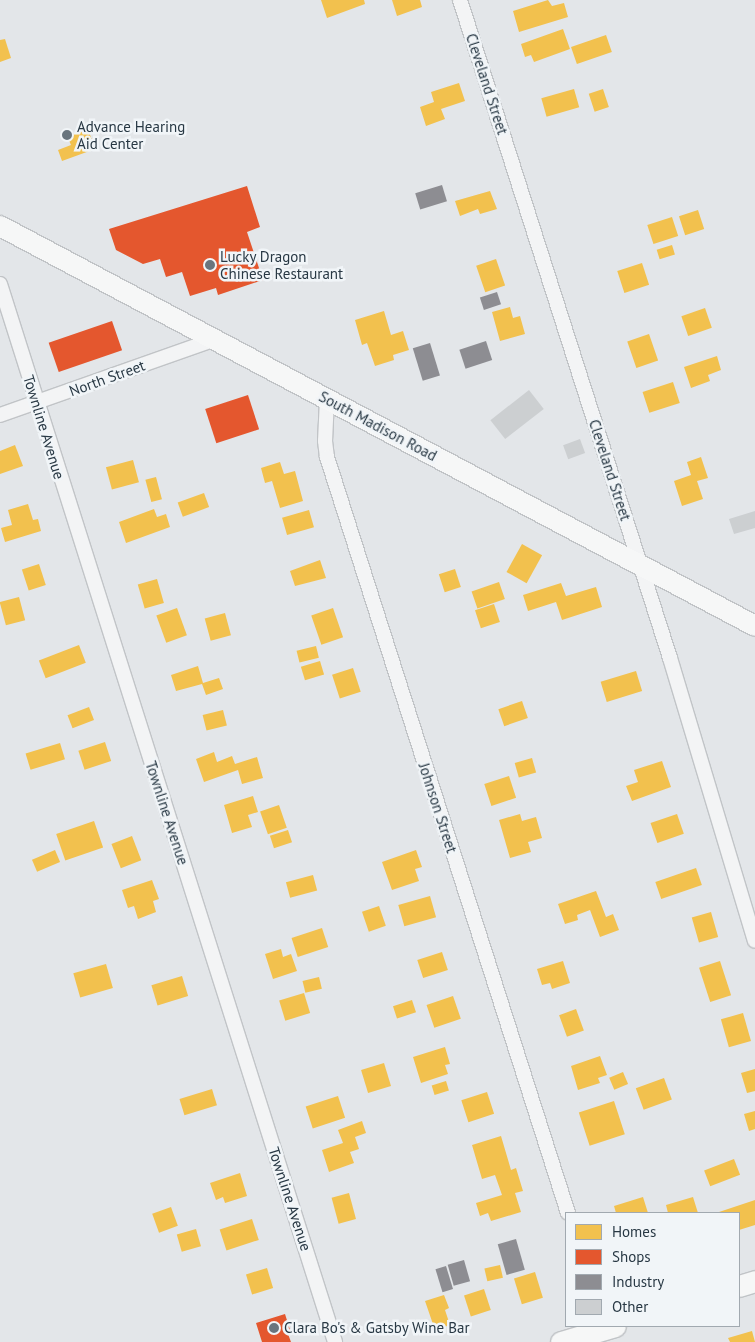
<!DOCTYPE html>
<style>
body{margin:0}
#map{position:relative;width:755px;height:1342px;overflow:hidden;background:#e3e6e9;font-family:"PT Sans",sans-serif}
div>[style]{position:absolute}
.homes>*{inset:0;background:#f2c14e;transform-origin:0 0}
.shops>*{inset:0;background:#e4572e;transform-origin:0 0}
.industry>*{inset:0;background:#8d8d92;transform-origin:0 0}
.building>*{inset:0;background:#cccfd1;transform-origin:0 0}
.roads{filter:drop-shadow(1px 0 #c1c4c7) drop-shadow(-1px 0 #c1c4c7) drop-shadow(0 1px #c1c4c7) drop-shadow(0 -1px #c1c4c7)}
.minor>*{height:14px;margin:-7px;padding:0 7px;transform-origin:7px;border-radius:7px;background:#f3f4f5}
.secondary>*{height:20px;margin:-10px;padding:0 10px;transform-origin:10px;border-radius:10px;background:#f6f7f7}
.primary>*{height:21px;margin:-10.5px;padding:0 10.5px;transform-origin:10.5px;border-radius:10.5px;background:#f6f7f7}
.dots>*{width:14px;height:14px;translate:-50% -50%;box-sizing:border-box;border:2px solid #f1f5f8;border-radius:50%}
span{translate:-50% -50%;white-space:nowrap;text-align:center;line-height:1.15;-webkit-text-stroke:5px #f1f5f8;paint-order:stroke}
.street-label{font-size:15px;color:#283844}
.poi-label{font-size:15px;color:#283844}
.left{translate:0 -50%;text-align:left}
.legend{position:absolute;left:565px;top:1212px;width:175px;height:115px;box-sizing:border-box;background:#f1f5f8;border:1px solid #a1a9b0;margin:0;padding:6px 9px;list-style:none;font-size:15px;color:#283844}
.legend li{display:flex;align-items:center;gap:10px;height:25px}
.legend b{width:25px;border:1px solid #a1a9b0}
</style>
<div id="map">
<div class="homes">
<div style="clip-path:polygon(321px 0,364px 0,365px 4px,327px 18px)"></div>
<div style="clip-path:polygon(392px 0,420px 0,422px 7px,397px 16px)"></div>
<div style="clip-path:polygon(548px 0,552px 6px,564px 3px,568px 17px,519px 32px,513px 11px)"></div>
<div style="clip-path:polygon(563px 29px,570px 49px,534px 62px,531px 55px,525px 57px,521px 44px)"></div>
<div style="left:606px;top:35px;width:18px;height:37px;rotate:71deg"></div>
<div style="clip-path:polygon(5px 39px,11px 58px,0 62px,0 40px)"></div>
<div style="clip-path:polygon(459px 83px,465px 101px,441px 109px,445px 119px,426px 126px,420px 107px,434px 102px,431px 92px)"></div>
<div style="left:574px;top:89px;width:19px;height:34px;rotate:74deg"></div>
<div style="left:603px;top:89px;width:19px;height:15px;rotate:72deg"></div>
<div style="clip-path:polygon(88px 129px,95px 149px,62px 161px,58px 150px,71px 145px,67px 136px)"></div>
<div style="clip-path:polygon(490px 191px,497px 209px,480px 214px,478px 209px,460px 216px,455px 201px)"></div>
<div style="left:698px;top:210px;width:20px;height:20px;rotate:72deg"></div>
<div style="left:672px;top:217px;width:20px;height:26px;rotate:72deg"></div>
<div style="left:672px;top:245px;width:10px;height:16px;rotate:73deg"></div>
<div style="left:496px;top:259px;width:28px;height:21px;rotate:71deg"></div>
<div style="left:642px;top:263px;width:23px;height:26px;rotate:72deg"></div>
<div style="clip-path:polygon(510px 307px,513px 318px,520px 316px,525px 334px,500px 341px,492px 312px)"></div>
<div style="left:705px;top:308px;width:21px;height:25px;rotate:71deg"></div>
<div style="clip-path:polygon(384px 311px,391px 335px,403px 331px,409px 350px,393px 355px,394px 360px,375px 366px,367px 343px,362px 345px,355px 320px)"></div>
<div style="left:649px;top:334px;width:28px;height:23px;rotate:71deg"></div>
<div style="clip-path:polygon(717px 356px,721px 370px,708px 375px,710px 381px,691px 388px,684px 367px)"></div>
<div style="left:673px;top:382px;width:22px;height:32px;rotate:72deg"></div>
<div style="clip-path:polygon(15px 445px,23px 466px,0 474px,0 451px)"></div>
<div style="clip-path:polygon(701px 457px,708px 478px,697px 481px,703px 499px,682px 506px,674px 481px,691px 475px,687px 462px)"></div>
<div style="left:133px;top:460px;width:23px;height:28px;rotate:75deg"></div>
<div style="clip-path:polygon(280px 462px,284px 474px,295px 471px,303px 501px,280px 508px,272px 481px,265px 483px,261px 468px)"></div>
<div style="left:156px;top:477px;width:23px;height:11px;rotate:75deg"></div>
<div style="left:204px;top:493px;width:15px;height:28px;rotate:70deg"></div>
<div style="clip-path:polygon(28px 504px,33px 520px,38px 519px,41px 531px,5px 542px,1px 528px,12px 525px,8px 510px)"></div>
<div style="clip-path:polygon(154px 509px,157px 517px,166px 514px,170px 527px,126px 543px,119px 522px)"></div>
<div style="left:309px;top:510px;width:18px;height:28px;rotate:74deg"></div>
<div style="left:522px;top:544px;width:23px;height:32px;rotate:29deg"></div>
<div style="clip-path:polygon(320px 560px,326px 578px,295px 586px,290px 571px)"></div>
<div style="left:39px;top:564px;width:22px;height:18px;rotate:72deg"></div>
<div style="left:455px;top:569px;width:19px;height:17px;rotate:72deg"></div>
<div style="left:157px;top:579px;width:25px;height:20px;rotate:74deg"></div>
<div style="left:499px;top:582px;width:18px;height:29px;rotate:71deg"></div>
<div style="clip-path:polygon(561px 583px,566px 596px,596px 587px,602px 607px,562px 620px,556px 602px,528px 611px,523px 595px)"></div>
<div style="left:19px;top:597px;width:24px;height:20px;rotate:75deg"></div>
<div style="left:494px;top:604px;width:19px;height:20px;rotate:72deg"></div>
<div style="left:177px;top:608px;width:29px;height:22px;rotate:70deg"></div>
<div style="left:333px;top:608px;width:31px;height:23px;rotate:71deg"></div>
<div style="left:225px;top:613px;width:23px;height:21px;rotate:75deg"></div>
<div style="left:79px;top:645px;width:19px;height:43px;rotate:69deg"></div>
<div style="left:316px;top:646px;width:12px;height:20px;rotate:76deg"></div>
<div style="left:320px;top:661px;width:14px;height:20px;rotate:73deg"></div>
<div style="clip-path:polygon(198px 666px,203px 683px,219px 678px,223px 689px,206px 695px,202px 684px,176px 691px,171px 675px)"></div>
<div style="left:353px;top:668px;width:25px;height:22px;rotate:72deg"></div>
<div style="left:636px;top:671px;width:21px;height:37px;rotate:73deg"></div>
<div style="left:522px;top:701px;width:18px;height:25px;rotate:71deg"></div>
<div style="left:89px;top:707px;width:14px;height:23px;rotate:69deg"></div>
<div style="left:223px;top:710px;width:16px;height:21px;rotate:76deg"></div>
<div style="left:105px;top:742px;width:20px;height:28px;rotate:72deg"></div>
<div style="left:60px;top:743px;width:17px;height:36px;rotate:73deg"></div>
<div style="clip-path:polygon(214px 752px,217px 762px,232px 756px,235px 764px,257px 757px,263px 778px,242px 784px,238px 770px,204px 782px,196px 759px)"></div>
<div style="left:532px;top:758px;width:15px;height:18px;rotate:74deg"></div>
<div style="clip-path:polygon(662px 761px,671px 787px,632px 801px,626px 786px,638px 782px,634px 770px)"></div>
<div style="left:509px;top:776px;width:23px;height:26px;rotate:72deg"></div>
<div style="clip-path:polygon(253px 796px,258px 812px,248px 815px,252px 827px,232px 833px,224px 805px)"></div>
<div style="left:279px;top:805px;width:24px;height:20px;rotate:71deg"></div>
<div style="clip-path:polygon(520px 814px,522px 821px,536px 817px,542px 838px,528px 842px,531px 852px,510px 858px,499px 820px)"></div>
<div style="left:677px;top:814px;width:21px;height:28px;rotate:71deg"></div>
<div style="left:94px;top:821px;width:28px;height:40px;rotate:71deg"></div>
<div style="left:288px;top:830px;width:13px;height:19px;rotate:72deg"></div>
<div style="left:132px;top:836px;width:26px;height:22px;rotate:69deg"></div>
<div style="left:55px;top:850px;width:13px;height:25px;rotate:67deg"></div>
<div style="clip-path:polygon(416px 850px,422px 867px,415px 869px,419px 881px,392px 890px,382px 862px)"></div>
<div style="left:696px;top:868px;width:18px;height:43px;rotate:71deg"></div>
<div style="left:313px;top:875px;width:16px;height:28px;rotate:75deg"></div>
<div style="clip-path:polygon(152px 880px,159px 899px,153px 901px,156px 912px,138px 919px,134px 906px,128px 908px,122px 890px)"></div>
<div style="clip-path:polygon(596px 891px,606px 917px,613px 914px,619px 930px,600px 937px,590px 910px,577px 915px,578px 920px,565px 924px,558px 904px)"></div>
<div style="left:430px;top:896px;width:22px;height:33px;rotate:74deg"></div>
<div style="left:379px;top:906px;width:21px;height:18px;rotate:71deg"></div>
<div style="left:711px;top:912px;width:26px;height:20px;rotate:74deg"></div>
<div style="left:322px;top:928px;width:20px;height:32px;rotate:72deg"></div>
<div style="clip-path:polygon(281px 949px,283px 957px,291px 954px,297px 971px,273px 979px,265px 954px)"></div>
<div style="left:442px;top:952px;width:19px;height:26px;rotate:72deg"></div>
<div style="clip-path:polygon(563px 961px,570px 983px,552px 989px,550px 983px,542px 985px,537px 969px)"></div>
<div style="left:720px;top:961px;width:36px;height:22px;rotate:72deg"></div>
<div style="left:106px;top:964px;width:25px;height:34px;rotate:74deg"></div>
<div style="left:182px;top:976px;width:21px;height:32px;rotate:73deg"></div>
<div style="left:319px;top:977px;width:12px;height:17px;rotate:76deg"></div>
<div style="left:304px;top:993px;width:21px;height:26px;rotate:73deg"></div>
<div style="left:453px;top:996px;width:24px;height:28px;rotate:71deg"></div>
<div style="left:412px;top:1000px;width:13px;height:20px;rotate:72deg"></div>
<div style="left:576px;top:1009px;width:23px;height:18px;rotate:70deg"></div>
<div style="left:743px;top:1013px;width:29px;height:23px;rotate:74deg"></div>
<div style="clip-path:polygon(445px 1047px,450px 1064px,445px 1065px,448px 1074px,421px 1083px,413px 1057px)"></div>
<div style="clip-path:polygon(600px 1056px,607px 1075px,598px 1078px,600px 1083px,578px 1090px,571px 1066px)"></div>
<div style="left:384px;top:1063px;width:24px;height:24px;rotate:73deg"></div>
<div style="clip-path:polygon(755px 1069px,755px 1091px,747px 1093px,741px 1073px)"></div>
<div style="left:623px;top:1072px;width:13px;height:15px;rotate:67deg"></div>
<div style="left:664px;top:1078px;width:23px;height:30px;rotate:70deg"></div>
<div style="left:446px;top:1081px;width:10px;height:15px;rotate:73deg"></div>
<div style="left:212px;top:1089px;width:17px;height:34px;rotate:73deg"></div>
<div style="left:487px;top:1092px;width:23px;height:27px;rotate:72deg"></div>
<div style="left:338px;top:1096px;width:23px;height:34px;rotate:72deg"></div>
<div style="left:614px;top:1101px;width:35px;height:37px;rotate:72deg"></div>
<div style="clip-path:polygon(755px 1111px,755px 1129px,749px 1131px,744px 1114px)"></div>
<div style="clip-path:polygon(362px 1121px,366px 1133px,355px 1137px,359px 1149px,350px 1152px,354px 1163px,329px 1172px,322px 1150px,343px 1143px,338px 1130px)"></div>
<div style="clip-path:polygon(501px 1136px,511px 1170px,516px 1168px,523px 1191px,515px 1193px,521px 1212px,491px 1221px,488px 1213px,480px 1216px,476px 1203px,502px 1195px,495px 1175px,482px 1179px,472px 1145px)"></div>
<div style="left:734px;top:1159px;width:17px;height:32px;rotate:69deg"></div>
<div style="clip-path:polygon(240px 1173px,247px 1196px,225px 1203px,223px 1197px,216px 1200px,210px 1183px)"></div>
<div style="left:349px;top:1193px;width:27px;height:18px;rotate:75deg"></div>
<div style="clip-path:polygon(643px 1197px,648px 1213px,616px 1213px,614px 1206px)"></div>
<div style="clip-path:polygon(693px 1197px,698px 1213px,668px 1213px,666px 1205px)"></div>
<div style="clip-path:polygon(755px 1200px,755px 1225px,739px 1230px,739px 1213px,716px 1213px)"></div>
<div style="left:171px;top:1207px;width:20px;height:20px;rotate:70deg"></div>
<div style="left:252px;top:1219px;width:22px;height:34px;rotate:72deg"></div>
<div style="left:196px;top:1229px;width:18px;height:20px;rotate:74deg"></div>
<div style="left:500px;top:1265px;width:13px;height:16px;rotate:77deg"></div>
<div style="left:267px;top:1268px;width:21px;height:22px;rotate:73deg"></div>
<div style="left:535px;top:1272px;width:27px;height:22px;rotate:73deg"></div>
<div style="left:484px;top:1289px;width:22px;height:21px;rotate:72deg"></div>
<div style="clip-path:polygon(444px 1295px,449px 1308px,445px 1310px,450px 1325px,435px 1330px,425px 1301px)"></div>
<div style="clip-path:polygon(752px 1331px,755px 1342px,730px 1342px,728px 1338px)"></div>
</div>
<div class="shops">
<div style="clip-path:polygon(247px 186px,260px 227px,247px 232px,263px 280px,218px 295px,216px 288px,190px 296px,182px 272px,166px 277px,160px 259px,143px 264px,116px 250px,109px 229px)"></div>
<div style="left:112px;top:321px;width:31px;height:67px;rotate:71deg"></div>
<div style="left:248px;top:395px;width:36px;height:45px;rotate:72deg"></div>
<div style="clip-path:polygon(285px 1314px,291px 1333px,288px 1334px,291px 1342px,262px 1342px,256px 1323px)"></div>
</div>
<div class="industry">
<div style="left:442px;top:185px;width:17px;height:28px;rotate:73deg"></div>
<div style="left:497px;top:292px;width:13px;height:18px;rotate:72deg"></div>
<div style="left:486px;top:341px;width:20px;height:28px;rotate:72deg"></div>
<div style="left:430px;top:343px;width:34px;height:18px;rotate:73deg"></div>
<div style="left:516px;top:1239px;width:32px;height:19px;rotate:74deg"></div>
<div style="left:464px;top:1260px;width:22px;height:17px;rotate:74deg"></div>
<div style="left:446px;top:1266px;width:24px;height:11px;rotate:73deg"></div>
</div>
<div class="building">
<div style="left:529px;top:390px;width:24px;height:49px;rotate:52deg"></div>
<div style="left:580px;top:439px;width:15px;height:18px;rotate:70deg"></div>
<div style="clip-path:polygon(755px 511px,755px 528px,734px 534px,729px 519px)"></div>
</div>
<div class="roads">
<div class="minor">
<div style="left:460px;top:0;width:691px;rotate:72.3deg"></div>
<div style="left:670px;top:658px;width:295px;rotate:73.3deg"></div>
<div style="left:0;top:284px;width:1110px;rotate:72.43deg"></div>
<div style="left:327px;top:399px;width:42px;rotate:92.7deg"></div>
<div style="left:325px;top:441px;width:16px;rotate:83deg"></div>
<div style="left:327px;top:457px;width:793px;rotate:72.32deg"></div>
<div style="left:0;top:415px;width:226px;rotate:-19.4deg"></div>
</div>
<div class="secondary">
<div style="left:0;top:226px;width:854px;rotate:27.91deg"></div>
</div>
<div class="primary">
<div style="left:739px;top:1286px;width:17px;rotate:-17deg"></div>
<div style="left:561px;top:1342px;width:56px;rotate:-16.5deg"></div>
</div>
</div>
<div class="dots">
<div style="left:67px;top:135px;background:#69757e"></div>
<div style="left:210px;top:265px;background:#69757e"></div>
<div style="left:274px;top:1328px;background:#69757e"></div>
</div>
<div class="street-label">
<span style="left:487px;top:84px;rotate:72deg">Cleveland Street</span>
<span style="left:107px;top:378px;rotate:-20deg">North Street</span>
<span style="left:378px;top:426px;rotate:28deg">South Madison Road</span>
<span style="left:44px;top:427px;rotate:73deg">Townline Avenue</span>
<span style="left:610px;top:470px;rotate:72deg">Cleveland Street</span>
<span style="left:438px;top:808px;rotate:72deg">Johnson Street</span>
<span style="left:167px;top:813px;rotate:72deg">Townline Avenue</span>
<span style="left:290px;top:1199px;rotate:72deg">Townline Avenue</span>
</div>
<div class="poi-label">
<span class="left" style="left:77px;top:135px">Advance Hearing<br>Aid Center</span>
<span class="left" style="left:220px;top:265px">Lucky Dragon<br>Chinese Restaurant</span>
<span class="left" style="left:284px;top:1328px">Clara Bo's &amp; Gatsby Wine Bar</span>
</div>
<ul class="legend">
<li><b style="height:14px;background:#f2c14e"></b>Homes</li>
<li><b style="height:14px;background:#e4572e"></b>Shops</li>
<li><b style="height:14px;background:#8d8d92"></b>Industry</li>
<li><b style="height:14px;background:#cccfd1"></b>Other</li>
</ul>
</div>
